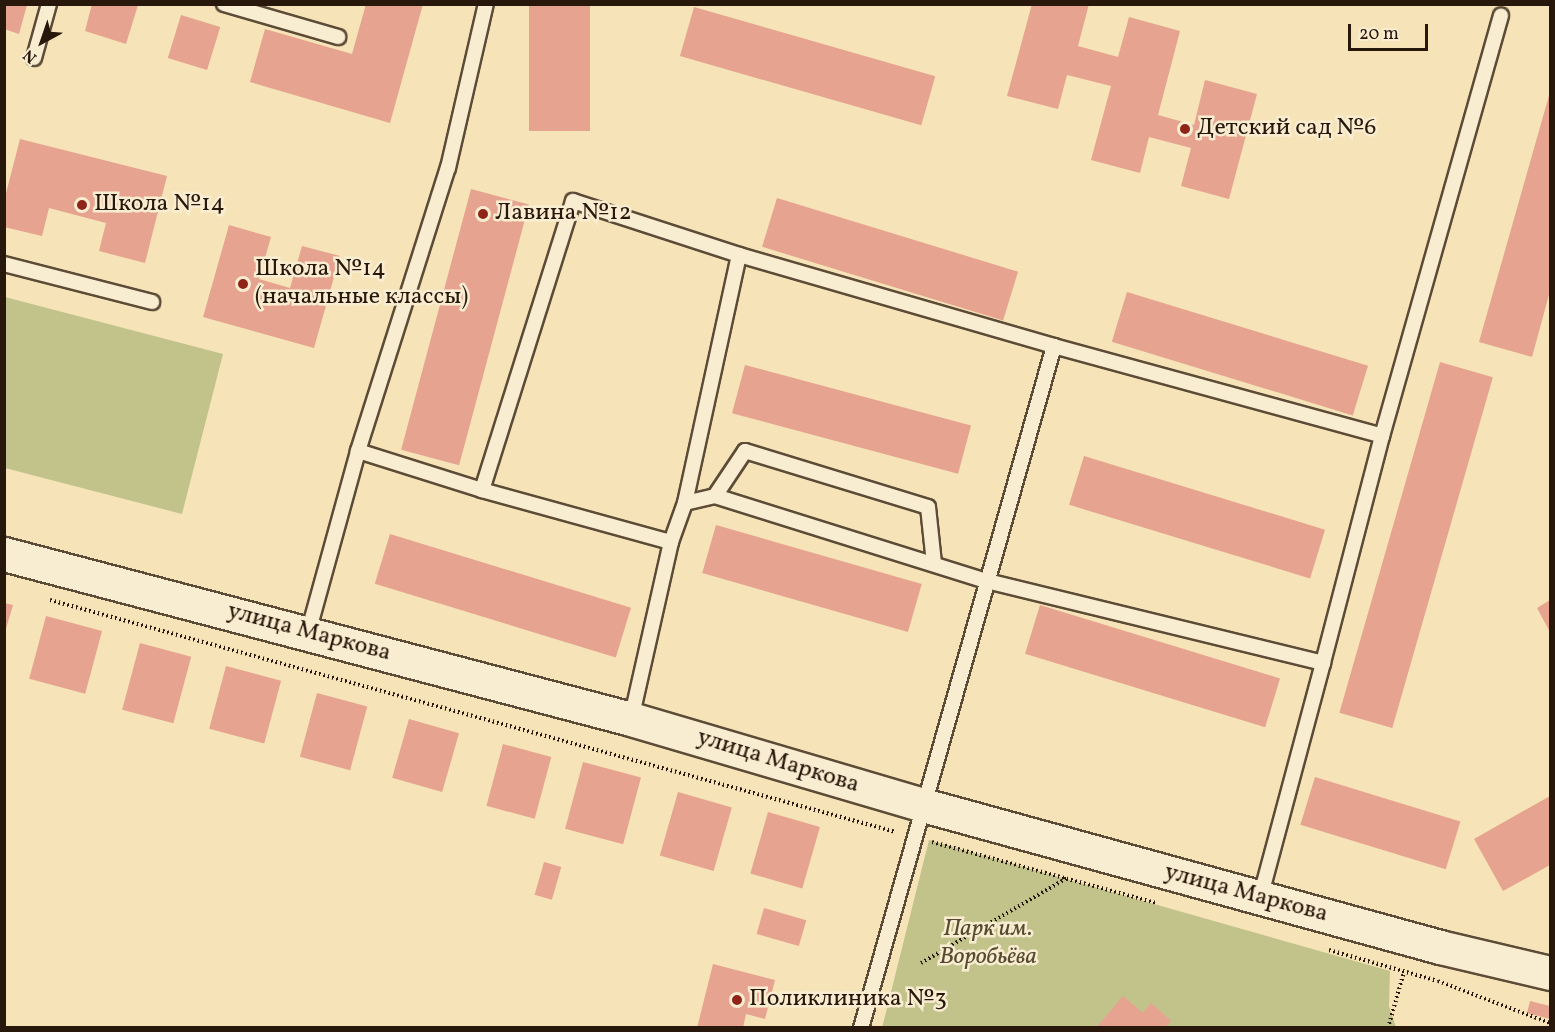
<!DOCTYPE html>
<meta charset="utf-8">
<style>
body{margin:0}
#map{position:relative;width:1555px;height:1032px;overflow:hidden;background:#f6e3b8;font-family:Vollkorn,serif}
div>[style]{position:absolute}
.green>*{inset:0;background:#c2c28b}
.building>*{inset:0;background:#e6a38f;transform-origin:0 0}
.path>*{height:4px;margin-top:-2px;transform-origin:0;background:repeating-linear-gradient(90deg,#28180b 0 1.5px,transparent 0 4.5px)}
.roads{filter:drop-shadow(2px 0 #5c4b36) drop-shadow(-2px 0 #5c4b36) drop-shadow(0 2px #5c4b36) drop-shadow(0 -2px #5c4b36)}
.service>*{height:14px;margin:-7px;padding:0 7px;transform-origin:7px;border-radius:7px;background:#f9edd1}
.secondary>*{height:33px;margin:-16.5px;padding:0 16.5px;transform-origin:16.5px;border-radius:16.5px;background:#f9edd1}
.dots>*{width:16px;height:16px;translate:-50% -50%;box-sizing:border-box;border:3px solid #f9edd1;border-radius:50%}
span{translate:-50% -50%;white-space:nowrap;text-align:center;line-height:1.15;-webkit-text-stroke:5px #f9edd1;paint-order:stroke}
.poi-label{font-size:24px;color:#28180b}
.left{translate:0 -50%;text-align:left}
.street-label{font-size:24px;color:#28180b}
.park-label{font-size:24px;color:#564b31;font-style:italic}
.frame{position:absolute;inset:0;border:6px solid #28180b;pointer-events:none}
.north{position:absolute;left:12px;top:12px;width:60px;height:60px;-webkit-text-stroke:4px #f9edd1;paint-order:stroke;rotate:220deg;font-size:16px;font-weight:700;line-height:24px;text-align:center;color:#28180b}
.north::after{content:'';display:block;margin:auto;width:21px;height:27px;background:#28180b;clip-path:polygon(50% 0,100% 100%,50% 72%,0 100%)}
.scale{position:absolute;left:1348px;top:24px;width:80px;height:27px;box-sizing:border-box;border:3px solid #28180b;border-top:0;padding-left:8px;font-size:18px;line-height:21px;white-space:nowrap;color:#28180b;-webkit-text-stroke:4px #f9edd1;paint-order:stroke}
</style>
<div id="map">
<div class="green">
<div style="clip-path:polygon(5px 297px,223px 354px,182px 514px,5px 468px)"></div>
<div style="clip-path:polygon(929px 840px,1390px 971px,1389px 1006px,1396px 1027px,882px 1028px)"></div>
</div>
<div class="building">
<div style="clip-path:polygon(92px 4px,138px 5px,126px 44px,85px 31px)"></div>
<div style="clip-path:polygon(366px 4px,423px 4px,390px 123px,250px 82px,265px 29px,352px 54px)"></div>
<div style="left:529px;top:4px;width:61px;height:127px"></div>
<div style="clip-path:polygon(1032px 4px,1089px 4px,1078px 46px,1118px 57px,1129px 17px,1180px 31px,1158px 115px,1194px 125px,1205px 80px,1257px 94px,1229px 199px,1181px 186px,1191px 148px,1149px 137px,1140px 173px,1091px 160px,1111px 86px,1067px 75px,1058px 109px,1007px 96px)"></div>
<div style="clip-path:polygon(4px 5px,27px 5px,19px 34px,4px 29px)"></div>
<div style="left:694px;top:7px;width:251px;height:51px;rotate:16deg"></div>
<div style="left:181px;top:15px;width:41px;height:45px;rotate:17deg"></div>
<div style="clip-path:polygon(1550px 92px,1550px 291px,1532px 357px,1479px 342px)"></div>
<div style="clip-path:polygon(20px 139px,167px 176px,145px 263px,99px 251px,106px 223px,49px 208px,42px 236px,4px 227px,4px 201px)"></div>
<div style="left:471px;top:189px;width:60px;height:270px;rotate:15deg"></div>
<div style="left:777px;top:198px;width:252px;height:51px;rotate:17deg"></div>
<div style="clip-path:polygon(229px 225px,271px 237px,259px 279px,290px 288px,302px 246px,340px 256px,314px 348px,203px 317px)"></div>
<div style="left:1127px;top:292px;width:252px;height:52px;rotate:17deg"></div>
<div style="left:1440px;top:362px;width:55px;height:365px;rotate:16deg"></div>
<div style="left:745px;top:365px;width:234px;height:50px;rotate:15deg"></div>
<div style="left:1084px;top:456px;width:252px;height:51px;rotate:17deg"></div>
<div style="left:716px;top:525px;width:214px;height:50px;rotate:16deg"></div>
<div style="left:390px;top:534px;width:252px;height:52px;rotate:17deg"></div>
<div style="clip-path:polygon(1550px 600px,1550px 632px,1537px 608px)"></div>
<div style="clip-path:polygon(4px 603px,13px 605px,5px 632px,4px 632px)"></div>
<div style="left:1040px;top:605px;width:251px;height:51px;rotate:17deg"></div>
<div style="left:46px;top:616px;width:58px;height:65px;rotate:15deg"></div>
<div style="left:140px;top:643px;width:53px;height:69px;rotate:15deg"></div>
<div style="left:226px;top:666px;width:57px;height:65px;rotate:15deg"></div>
<div style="left:317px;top:693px;width:52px;height:66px;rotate:15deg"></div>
<div style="left:409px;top:719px;width:52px;height:61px;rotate:16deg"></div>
<div style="left:503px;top:744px;width:50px;height:64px;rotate:15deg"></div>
<div style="left:583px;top:762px;width:60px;height:69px;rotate:15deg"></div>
<div style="left:1315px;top:777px;width:152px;height:50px;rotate:17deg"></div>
<div style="left:678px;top:792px;width:56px;height:66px;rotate:16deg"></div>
<div style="clip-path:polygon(1550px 796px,1550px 865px,1503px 891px,1474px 839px)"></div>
<div style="left:768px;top:812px;width:54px;height:64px;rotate:16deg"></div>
<div style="left:544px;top:862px;width:18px;height:34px;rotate:16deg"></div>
<div style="left:764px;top:908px;width:44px;height:27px;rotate:16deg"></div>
<div style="clip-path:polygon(713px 964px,775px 980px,765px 1019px,746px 1014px,743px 1028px,697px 1028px)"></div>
<div style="clip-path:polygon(1123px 996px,1143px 1013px,1151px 1003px,1171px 1021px,1165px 1028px,1096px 1028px)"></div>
<div style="clip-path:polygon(1530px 1001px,1550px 1006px,1550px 1019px,1527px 1013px)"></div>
</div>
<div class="path">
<div style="left:50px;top:600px;width:877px;rotate:15.34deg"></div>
<div style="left:932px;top:842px;width:233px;rotate:15.2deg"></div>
<div style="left:1329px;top:950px;width:113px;rotate:15.9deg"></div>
<div style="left:1438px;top:981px;width:120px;rotate:20.6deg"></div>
<div style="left:921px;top:963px;width:169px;rotate:-30.2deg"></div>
<div style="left:1388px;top:1028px;width:58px;rotate:-74.1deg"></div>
</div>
<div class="roads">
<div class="service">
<div style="left:224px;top:4px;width:119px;rotate:16.1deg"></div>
<div style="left:34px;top:58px;width:56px;rotate:-74.5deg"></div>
<div style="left:739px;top:255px;width:328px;rotate:16.1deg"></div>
<div style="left:1054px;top:346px;width:709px;rotate:105.8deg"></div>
<div style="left:4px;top:264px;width:153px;rotate:14.4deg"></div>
<div style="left:1054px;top:346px;width:340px;rotate:15.3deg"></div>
<div style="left:1382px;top:436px;width:235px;rotate:104.6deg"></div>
<div style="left:1382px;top:436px;width:437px;rotate:-74.2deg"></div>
<div style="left:358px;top:451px;width:130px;rotate:17.5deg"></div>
<div style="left:482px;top:490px;width:303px;rotate:-72.5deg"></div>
<div style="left:573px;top:201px;width:175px;rotate:18deg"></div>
<div style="left:739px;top:255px;width:254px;rotate:102.3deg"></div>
<div style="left:482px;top:490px;width:196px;rotate:15.4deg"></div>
<div style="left:671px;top:542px;width:181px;rotate:102.7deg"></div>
<div style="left:715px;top:496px;width:54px;rotate:-56.3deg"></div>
<div style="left:745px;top:451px;width:191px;rotate:17deg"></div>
<div style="left:928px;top:507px;width:56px;rotate:83.9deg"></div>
<div style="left:671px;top:542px;width:41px;rotate:-70.3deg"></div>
<div style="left:685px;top:503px;width:31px;rotate:-13deg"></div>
<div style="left:715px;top:496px;width:285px;rotate:17.4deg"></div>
<div style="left:987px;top:581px;width:346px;rotate:13.7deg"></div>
<div style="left:1323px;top:663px;width:243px;rotate:105deg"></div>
<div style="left:308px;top:633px;width:189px;rotate:-74.6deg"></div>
<div style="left:358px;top:451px;width:297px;rotate:-72.4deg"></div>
<div style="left:448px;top:168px;width:168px;rotate:-77deg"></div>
</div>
<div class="secondary">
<div style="left:4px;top:554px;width:648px;rotate:14.74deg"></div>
<div style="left:631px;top:719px;width:304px;rotate:16.4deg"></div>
<div style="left:923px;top:805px;width:536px;rotate:15.36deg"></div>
<div style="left:1440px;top:947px;width:113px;rotate:13.3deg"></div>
</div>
</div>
<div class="dots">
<div style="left:1185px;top:129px;background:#8f2418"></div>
<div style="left:82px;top:205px;background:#8f2418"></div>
<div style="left:483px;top:214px;background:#8f2418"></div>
<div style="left:243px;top:284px;background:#8f2418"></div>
<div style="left:737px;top:1000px;background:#8f2418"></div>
</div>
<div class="poi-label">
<span class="left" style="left:1197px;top:129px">Детский сад №6</span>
<span class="left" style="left:94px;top:205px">Школа №14</span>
<span class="left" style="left:495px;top:214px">Лавина №12</span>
<span class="left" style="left:255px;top:284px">Школа №14<br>(начальные классы)</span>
<span class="left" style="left:749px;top:1000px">Поликлиника №3</span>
</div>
<div class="street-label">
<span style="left:309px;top:633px;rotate:15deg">улица Маркова</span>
<span style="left:778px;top:762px;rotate:17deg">улица Маркова</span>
<span style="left:1246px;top:894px;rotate:15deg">улица Маркова</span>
</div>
<div class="park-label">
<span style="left:988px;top:944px">Парк им.<br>Воробьёва</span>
</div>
<div class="frame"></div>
<div class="north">N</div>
<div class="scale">20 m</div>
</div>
